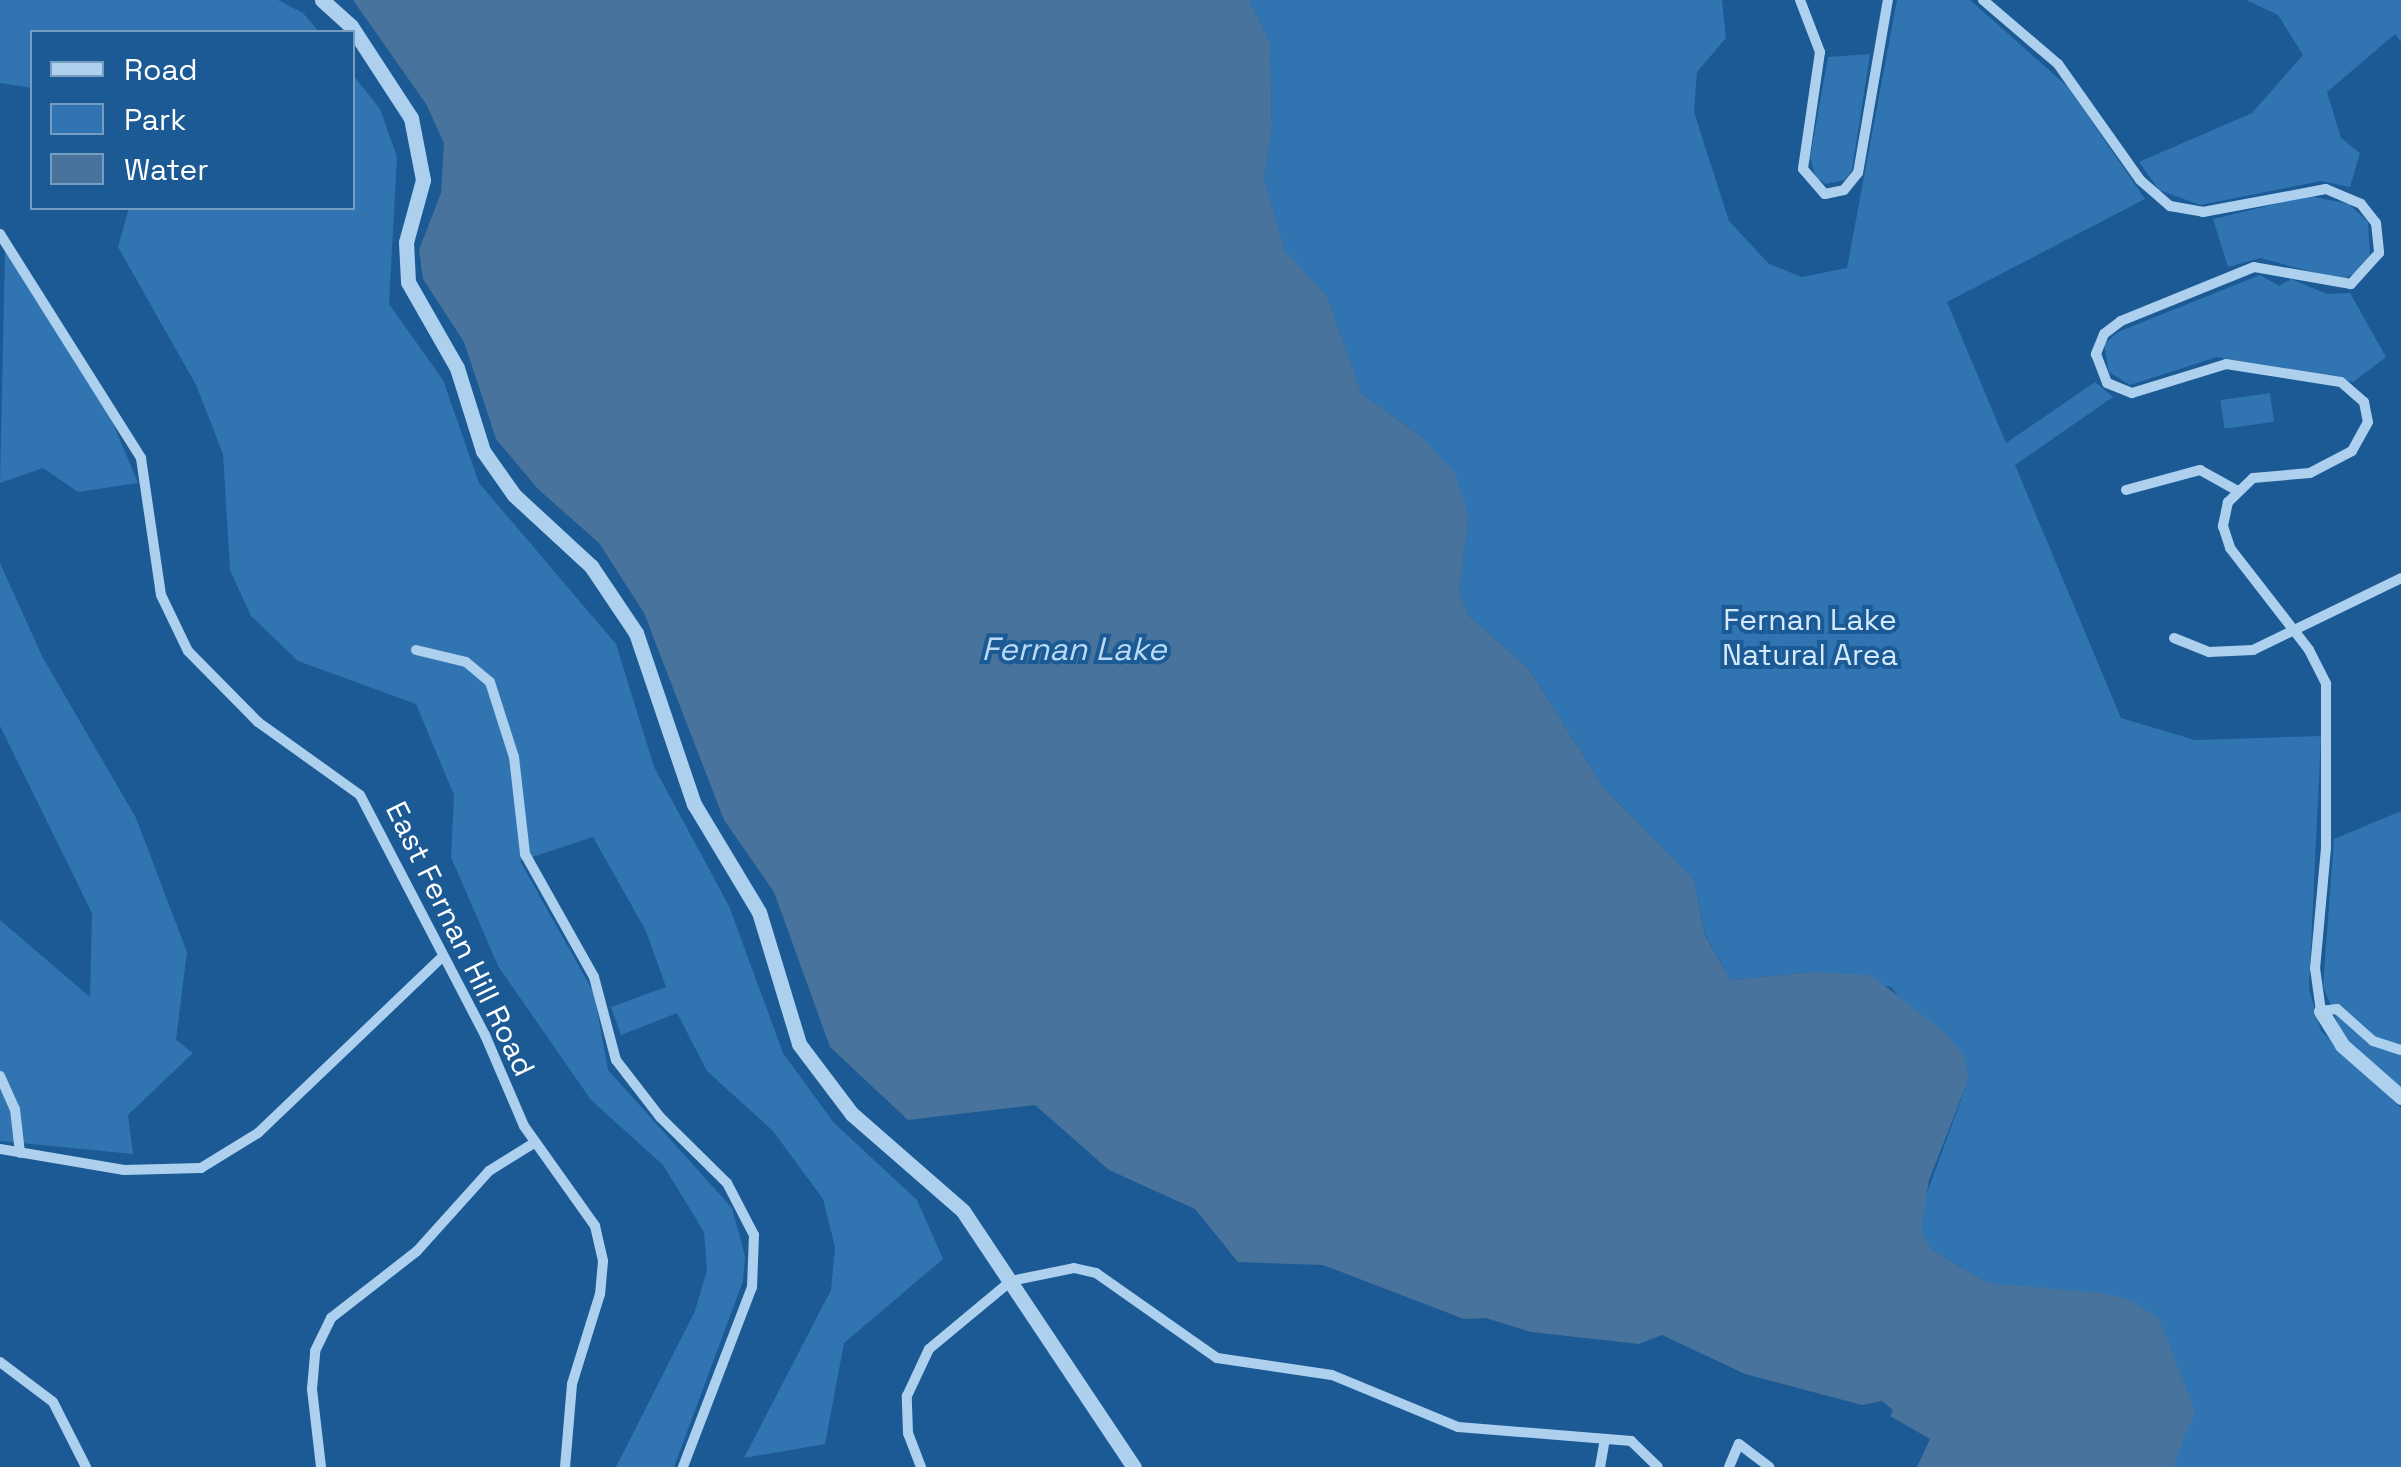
<!DOCTYPE html>
<style>
body{margin:0}
#map{position:relative;width:2401px;height:1467px;overflow:hidden;background:#1b5a94;font-family:"Space Grotesk",sans-serif}
div>[style]{position:absolute}
.green>*{inset:0;background:#3074b2;transform-origin:0 0}
.water>*{inset:0;background:#48739c}
.minor>*{height:10px;margin:-5px;padding:0 5px;transform-origin:5px;border-radius:5px;background:#add0ef}
.tertiary>*{height:15px;margin:-7.5px;padding:0 7.5px;transform-origin:7.5px;border-radius:7.5px;background:#add0ef}
span{translate:-50% -50%;white-space:nowrap;text-align:center;line-height:1.15;-webkit-text-stroke:8px #1b5a94;paint-order:stroke}
.park-label{font-size:30px;color:#d4e9fb}
.street-label{font-size:30px;color:#fff}
.water-label{font-size:32px;color:#badaf6;font-style:italic}
.legend{position:absolute;left:30px;top:30px;width:325px;height:180px;box-sizing:border-box;background:#1b5a94;border:2px solid #769cbf;margin:0;padding:12px 18px;list-style:none;font-size:30px;color:#fff}
.legend li{display:flex;align-items:center;gap:20px;height:50px}
.legend b{width:50px;border:2px solid #769cbf}
</style>
<div id="map">
<div class="green">
<div style="clip-path:polygon(0 0,278px 0,303px 13px,319px 32px,32px 32px,32px 88px,0 83px)"></div>
<div style="clip-path:polygon(1249px 0,1722px 0,1726px 38px,1697px 72px,1694px 112px,1729px 221px,1769px 264px,1802px 277px,1847px 268px,1897px 0,1970px 0,2068px 87px,2145px 199px,1947px 302px,2006px 443px,2095px 382px,2113px 397px,2015px 465px,2121px 718px,2195px 740px,2321px 736px,2309px 989px,2321px 1031px,2401px 1108px,2401px 1467px,2173px 1467px,2131px 1300px,1988px 1283px,1933px 1251px,1921px 1231px,1921px 1209px,1969px 1078px,1947px 1034px,1907px 1007px,1891px 987px,1811px 972px,1731px 980px,1705px 934px,1694px 880px,1603px 787px,1529px 669px,1469px 616px,1459px 592px,1469px 517px,1422px 437px,1362px 394px,1327px 296px,1285px 252px,1264px 178px,1272px 128px,1270px 43px)"></div>
<div style="clip-path:polygon(2246px 0,2401px 0,2401px 42px,2395px 34px,2327px 92px,2341px 138px,2360px 153px,2350px 187px,2321px 181px,2200px 205px,2159px 190px,2139px 162px,2252px 113px,2303px 55px,2278px 15px)"></div>
<div style="clip-path:polygon(1870px 54px,1852px 170px,1845px 180px,1826px 184px,1816px 178px,1810px 158px,1828px 57px)"></div>
<div style="clip-path:polygon(353px 75px,380px 109px,397px 157px,389px 304px,443px 380px,479px 483px,616px 644px,654px 767px,729px 906px,783px 1053px,834px 1123px,917px 1200px,943px 1259px,844px 1343px,825px 1444px,744px 1458px,831px 1290px,835px 1247px,823px 1199px,773px 1131px,707px 1071px,677px 1013px,621px 1035px,611px 1007px,666px 987px,646px 931px,593px 837px,520px 861px,594px 993px,608px 1070px,732px 1208px,745px 1256px,743px 1281px,674px 1467px,616px 1467px,695px 1311px,707px 1270px,704px 1232px,663px 1165px,591px 1100px,498px 966px,451px 857px,454px 795px,416px 704px,298px 661px,251px 616px,230px 570px,223px 454px,196px 385px,118px 247px,129px 208px,352px 208px)"></div>
<div style="clip-path:polygon(2309px 196px,2349px 204px,2368px 222px,2370px 256px,2359px 271px,2342px 280px,2260px 258px,2228px 267px,2213px 219px)"></div>
<div style="clip-path:polygon(5px 250px,109px 414px,138px 483px,78px 492px,43px 468px,0 483px)"></div>
<div style="clip-path:polygon(2260px 275px,2279px 286px,2291px 279px,2327px 294px,2350px 293px,2386px 357px,2353px 382px,2217px 357px,2130px 385px,2109px 372px,2104px 344px,2118px 332px)"></div>
<div style="left:2270px;top:393px;width:29px;height:50px;rotate:82deg"></div>
<div style="clip-path:polygon(0 563px,42px 656px,136px 818px,187px 952px,176px 1040px,193px 1053px,128px 1115px,133px 1154px,0 1141px,0 920px,90px 997px,92px 913px,0 726px)"></div>
<div style="clip-path:polygon(2401px 811px,2401px 1089px,2342px 1034px,2323px 986px,2334px 839px)"></div>
</div>
<div class="water">
<div style="clip-path:polygon(353px 0,1249px 0,1270px 43px,1272px 128px,1264px 178px,1285px 251px,1327px 296px,1362px 394px,1422px 437px,1454px 472px,1469px 517px,1459px 592px,1469px 616px,1529px 669px,1603px 787px,1694px 880px,1705px 935px,1731px 980px,1811px 972px,1871px 975px,1947px 1034px,1964px 1055px,1969px 1078px,1929px 1180px,1921px 1231px,1933px 1251px,1988px 1283px,2102px 1293px,2131px 1300px,2159px 1319px,2195px 1411px,2173px 1467px,1917px 1467px,1930px 1439px,1890px 1416px,1893px 1410px,1882px 1401px,1862px 1405px,1745px 1374px,1662px 1335px,1639px 1344px,1531px 1332px,1486px 1318px,1464px 1319px,1323px 1265px,1238px 1262px,1195px 1209px,1109px 1170px,1035px 1105px,908px 1120px,830px 1047px,774px 892px,724px 820px,644px 613px,599px 543px,538px 489px,496px 439px,464px 342px,423px 279px,419px 250px,441px 193px,444px 143px,426px 104px)"></div>
</div>
<div class="minor">
<div style="left:1800px;top:0;width:56px;rotate:69deg"></div>
<div style="left:1820px;top:52px;width:118px;rotate:98.3deg"></div>
<div style="left:1803px;top:169px;width:33px;rotate:49deg"></div>
<div style="left:1825px;top:194px;width:19px;rotate:-12deg"></div>
<div style="left:1844px;top:190px;width:22px;rotate:-51deg"></div>
<div style="left:1858px;top:173px;width:176px;rotate:-80.2deg"></div>
<div style="left:1983px;top:0;width:99px;rotate:40.5deg"></div>
<div style="left:2058px;top:64px;width:142px;rotate:54.7deg"></div>
<div style="left:2140px;top:180px;width:40px;rotate:41deg"></div>
<div style="left:2170px;top:206px;width:34px;rotate:10deg"></div>
<div style="left:2203px;top:212px;width:125px;rotate:-10.6deg"></div>
<div style="left:2326px;top:189px;width:38px;rotate:23deg"></div>
<div style="left:2361px;top:204px;width:24px;rotate:52deg"></div>
<div style="left:2376px;top:223px;width:30px;rotate:84deg"></div>
<div style="left:2379px;top:253px;width:42px;rotate:132.1deg"></div>
<div style="left:2351px;top:284px;width:98px;rotate:-170.1deg"></div>
<div style="left:2254px;top:267px;width:144px;rotate:157.9deg"></div>
<div style="left:2121px;top:321px;width:21px;rotate:143deg"></div>
<div style="left:2104px;top:334px;width:22px;rotate:112deg"></div>
<div style="left:2096px;top:354px;width:31px;rotate:69deg"></div>
<div style="left:2107px;top:383px;width:27px;rotate:22deg"></div>
<div style="left:2132px;top:393px;width:98px;rotate:-17.1deg"></div>
<div style="left:2226px;top:364px;width:116px;rotate:8.9deg"></div>
<div style="left:2341px;top:382px;width:30px;rotate:41deg"></div>
<div style="left:2364px;top:402px;width:20px;rotate:79deg"></div>
<div style="left:2368px;top:422px;width:33px;rotate:119deg"></div>
<div style="left:2352px;top:451px;width:47px;rotate:152.4deg"></div>
<div style="left:2310px;top:473px;width:57px;rotate:175deg"></div>
<div style="left:2253px;top:478px;width:35px;rotate:136deg"></div>
<div style="left:2228px;top:502px;width:25px;rotate:102deg"></div>
<div style="left:2223px;top:526px;width:23px;rotate:72deg"></div>
<div style="left:2230px;top:548px;width:129px;rotate:52.2deg"></div>
<div style="left:2309px;top:650px;width:38px;rotate:63deg"></div>
<div style="left:2326px;top:684px;width:164px;rotate:90deg"></div>
<div style="left:2326px;top:848px;width:121px;rotate:95.2deg"></div>
<div style="left:2315px;top:968px;width:43px;rotate:82.1deg"></div>
<div style="left:2321px;top:1011px;width:16px;rotate:-7deg"></div>
<div style="left:2337px;top:1009px;width:48px;rotate:41.6deg"></div>
<div style="left:2373px;top:1041px;width:29px;rotate:18deg"></div>
<div style="left:0;top:234px;width:265px;rotate:57.8deg"></div>
<div style="left:141px;top:458px;width:138px;rotate:81.7deg"></div>
<div style="left:161px;top:595px;width:62px;rotate:64.3deg"></div>
<div style="left:188px;top:651px;width:100px;rotate:45.4deg"></div>
<div style="left:258px;top:722px;width:125px;rotate:35.6deg"></div>
<div style="left:360px;top:795px;width:271px;rotate:62.5deg"></div>
<div style="left:485px;top:1035px;width:99px;rotate:66.8deg"></div>
<div style="left:524px;top:1126px;width:123px;rotate:54.6deg"></div>
<div style="left:595px;top:1226px;width:36px;rotate:77deg"></div>
<div style="left:603px;top:1261px;width:33px;rotate:95deg"></div>
<div style="left:600px;top:1294px;width:94px;rotate:107.3deg"></div>
<div style="left:572px;top:1384px;width:83px;rotate:94.8deg"></div>
<div style="left:2126px;top:490px;width:77px;rotate:-15.1deg"></div>
<div style="left:2200px;top:470px;width:41px;rotate:29.1deg"></div>
<div style="left:2174px;top:638px;width:38px;rotate:22deg"></div>
<div style="left:2209px;top:652px;width:44px;rotate:-2.6deg"></div>
<div style="left:2253px;top:650px;width:165px;rotate:-25.9deg"></div>
<div style="left:416px;top:650px;width:51px;rotate:13.5deg"></div>
<div style="left:466px;top:662px;width:31px;rotate:40deg"></div>
<div style="left:490px;top:682px;width:79px;rotate:72.3deg"></div>
<div style="left:514px;top:757px;width:98px;rotate:83.5deg"></div>
<div style="left:525px;top:854px;width:141px;rotate:60.7deg"></div>
<div style="left:594px;top:977px;width:86px;rotate:75.2deg"></div>
<div style="left:616px;top:1060px;width:72px;rotate:52.3deg"></div>
<div style="left:660px;top:1117px;width:94px;rotate:44.6deg"></div>
<div style="left:727px;top:1183px;width:59px;rotate:62.6deg"></div>
<div style="left:754px;top:1235px;width:52px;rotate:92.2deg"></div>
<div style="left:752px;top:1287px;width:193px;rotate:111deg"></div>
<div style="left:0;top:1076px;width:36px;rotate:66deg"></div>
<div style="left:15px;top:1109px;width:44px;rotate:83.5deg"></div>
<div style="left:0;top:1149px;width:126px;rotate:9.6deg"></div>
<div style="left:124px;top:1170px;width:77px;rotate:-1.5deg"></div>
<div style="left:201px;top:1168px;width:67px;rotate:-31.6deg"></div>
<div style="left:258px;top:1133px;width:252px;rotate:-43.7deg"></div>
<div style="left:0;top:1362px;width:66px;rotate:37deg"></div>
<div style="left:53px;top:1402px;width:73px;rotate:63.1deg"></div>
<div style="left:321px;top:1467px;width:79px;rotate:-96.6deg"></div>
<div style="left:312px;top:1389px;width:38px;rotate:-85deg"></div>
<div style="left:315px;top:1351px;width:37px;rotate:-64deg"></div>
<div style="left:331px;top:1318px;width:109px;rotate:-37.9deg"></div>
<div style="left:417px;top:1251px;width:108px;rotate:-48deg"></div>
<div style="left:489px;top:1171px;width:53px;rotate:-31.9deg"></div>
<div style="left:921px;top:1467px;width:36px;rotate:-111deg"></div>
<div style="left:908px;top:1433px;width:37px;rotate:-92deg"></div>
<div style="left:907px;top:1396px;width:52px;rotate:-64.9deg"></div>
<div style="left:929px;top:1349px;width:107px;rotate:-39.7deg"></div>
<div style="left:1011px;top:1281px;width:64px;rotate:-11.7deg"></div>
<div style="left:1074px;top:1268px;width:23px;rotate:13deg"></div>
<div style="left:1096px;top:1273px;width:148px;rotate:35.1deg"></div>
<div style="left:1217px;top:1358px;width:116px;rotate:8.4deg"></div>
<div style="left:1332px;top:1375px;width:136px;rotate:22.4deg"></div>
<div style="left:1458px;top:1427px;width:174px;rotate:4.6deg"></div>
<div style="left:1631px;top:1441px;width:37px;rotate:44deg"></div>
<div style="left:1600px;top:1467px;width:28px;rotate:-80deg"></div>
<div style="left:1729px;top:1467px;width:25px;rotate:-67deg"></div>
<div style="left:1739px;top:1444px;width:38px;rotate:37deg"></div>
</div>
<div class="tertiary">
<div style="left:322px;top:0;width:39px;rotate:42deg"></div>
<div style="left:351px;top:26px;width:110px;rotate:56.9deg"></div>
<div style="left:411px;top:118px;width:63px;rotate:79deg"></div>
<div style="left:423px;top:180px;width:64px;rotate:105.3deg"></div>
<div style="left:406px;top:242px;width:40px;rotate:87.1deg"></div>
<div style="left:408px;top:282px;width:99px;rotate:60.3deg"></div>
<div style="left:457px;top:368px;width:87px;rotate:72.6deg"></div>
<div style="left:483px;top:451px;width:54px;rotate:54.8deg"></div>
<div style="left:514px;top:495px;width:105px;rotate:42.7deg"></div>
<div style="left:591px;top:566px;width:81px;rotate:56.1deg"></div>
<div style="left:636px;top:633px;width:181px;rotate:71.3deg"></div>
<div style="left:694px;top:804px;width:126px;rotate:59deg"></div>
<div style="left:759px;top:912px;width:138px;rotate:73.1deg"></div>
<div style="left:799px;top:1044px;width:88px;rotate:52.9deg"></div>
<div style="left:852px;top:1114px;width:147px;rotate:41.1deg"></div>
<div style="left:963px;top:1211px;width:308px;rotate:56.3deg"></div>
<div style="left:2321px;top:1011px;width:40px;rotate:58deg"></div>
<div style="left:2342px;top:1045px;width:79px;rotate:41.4deg"></div>
</div>
<div class="park-label">
<span style="left:1810px;top:637px">Fernan Lake<br>Natural Area</span>
</div>
<div class="street-label">
<span style="left:460px;top:939px;rotate:64deg">East Fernan Hill Road</span>
</div>
<div class="water-label">
<span style="left:1074px;top:649px">Fernan Lake</span>
</div>
<ul class="legend">
<li><b style="height:12px;background:#add0ef"></b>Road</li>
<li><b style="height:28px;background:#3074b2"></b>Park</li>
<li><b style="height:28px;background:#48739c"></b>Water</li>
</ul>
</div>
